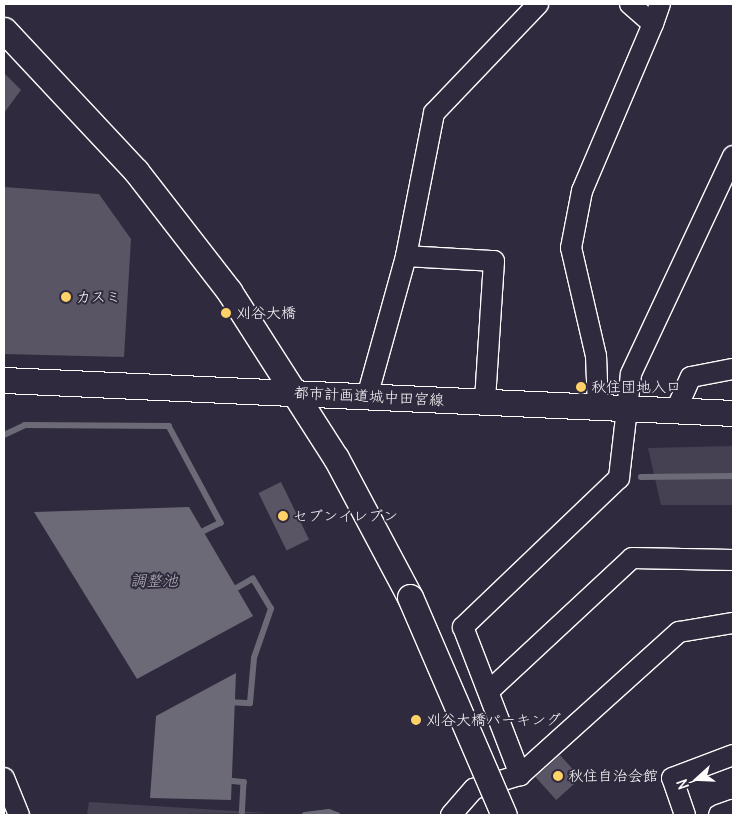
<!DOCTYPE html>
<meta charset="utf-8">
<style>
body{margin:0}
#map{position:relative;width:737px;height:819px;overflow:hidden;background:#2f2a3d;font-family:Delius,"Klee One",sans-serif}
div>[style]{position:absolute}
.green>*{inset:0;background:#464152}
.water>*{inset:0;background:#6d6a77}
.stream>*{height:5.5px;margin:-2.75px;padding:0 2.75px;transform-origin:2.75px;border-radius:2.75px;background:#6d6a77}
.building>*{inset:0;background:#595564;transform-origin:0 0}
.roads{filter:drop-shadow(1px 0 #fff) drop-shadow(-1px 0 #fff) drop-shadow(0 1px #fff) drop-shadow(0 -1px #fff)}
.minor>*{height:20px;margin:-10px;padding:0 10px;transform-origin:10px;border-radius:10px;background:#2f2a3d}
.tertiary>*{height:25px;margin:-12.5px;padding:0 12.5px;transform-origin:12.5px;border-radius:12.5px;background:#2f2a3d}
.bridges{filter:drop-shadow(1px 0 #fff) drop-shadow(-1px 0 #fff) drop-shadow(0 1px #fff) drop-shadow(0 -1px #fff)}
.tertiary-bridge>*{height:25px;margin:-12.5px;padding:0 12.5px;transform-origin:12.5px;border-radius:12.5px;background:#2f2a3d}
.dots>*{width:14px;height:14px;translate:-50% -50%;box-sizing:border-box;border:2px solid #2f2a3d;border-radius:50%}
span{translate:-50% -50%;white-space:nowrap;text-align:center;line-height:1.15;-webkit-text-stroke:4px #2f2a3d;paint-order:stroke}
.poi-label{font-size:15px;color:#fff}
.left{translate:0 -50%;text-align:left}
.street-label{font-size:15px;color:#fff}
.water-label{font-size:16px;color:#b6b4bb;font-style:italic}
.frame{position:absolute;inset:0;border:5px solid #fff;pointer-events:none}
.north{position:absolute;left:672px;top:754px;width:50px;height:50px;-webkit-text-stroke:4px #2f2a3d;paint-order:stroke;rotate:250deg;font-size:14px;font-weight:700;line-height:20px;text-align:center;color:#fff}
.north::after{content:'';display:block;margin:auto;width:18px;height:22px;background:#fff;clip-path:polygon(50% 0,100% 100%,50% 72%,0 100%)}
</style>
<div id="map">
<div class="green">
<div style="clip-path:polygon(733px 446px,733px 505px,661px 505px,648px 448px)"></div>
<div style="clip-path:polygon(89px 802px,268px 813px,87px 815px)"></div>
</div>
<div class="water">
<div style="clip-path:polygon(189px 507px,253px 616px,137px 679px,34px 512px)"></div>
<div style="clip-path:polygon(236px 673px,231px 800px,150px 798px,156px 716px)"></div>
</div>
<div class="stream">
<div style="left:4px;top:435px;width:23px;rotate:-25deg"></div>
<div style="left:25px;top:425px;width:144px;rotate:0.4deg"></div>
<div style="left:169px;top:426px;width:110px;rotate:61.8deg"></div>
<div style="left:221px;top:523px;width:25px;rotate:154deg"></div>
<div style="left:641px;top:477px;width:92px;rotate:-0.6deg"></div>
<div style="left:228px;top:702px;width:22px;rotate:3deg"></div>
<div style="left:250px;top:703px;width:45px;rotate:-84.9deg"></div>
<div style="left:254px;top:658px;width:52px;rotate:-70.9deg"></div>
<div style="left:271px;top:609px;width:35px;rotate:-121deg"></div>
<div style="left:253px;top:579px;width:24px;rotate:150deg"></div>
<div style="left:224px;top:780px;width:20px;rotate:6deg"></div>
<div style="left:244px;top:782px;width:33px;rotate:93deg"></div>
<div style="left:305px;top:815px;width:24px;rotate:-7deg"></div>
<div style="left:329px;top:812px;width:9px;rotate:21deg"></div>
</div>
<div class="building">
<div style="clip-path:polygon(4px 73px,21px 90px,4px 113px)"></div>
<div style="clip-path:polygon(4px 187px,99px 194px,131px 239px,124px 357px,4px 354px)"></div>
<div style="left:281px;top:482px;width:64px;height:25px;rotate:64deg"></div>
<div style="left:560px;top:755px;width:31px;height:33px;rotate:48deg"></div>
</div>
<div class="roads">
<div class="minor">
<div style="left:630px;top:4px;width:30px;rotate:41deg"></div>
<div style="left:653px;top:24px;width:21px;rotate:-71deg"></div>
<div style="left:733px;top:156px;width:241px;rotate:115.1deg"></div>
<div style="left:631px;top:374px;width:105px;rotate:96.6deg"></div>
<div style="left:619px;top:478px;width:216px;rotate:136.3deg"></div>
<div style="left:463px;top:627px;width:159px;rotate:68.9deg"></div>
<div style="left:520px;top:775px;width:214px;rotate:-42deg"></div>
<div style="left:679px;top:632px;width:55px;rotate:-9.5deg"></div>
<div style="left:406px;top:256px;width:88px;rotate:3.3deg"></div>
<div style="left:494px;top:261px;width:141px;rotate:93.7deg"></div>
<div style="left:367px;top:397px;width:146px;rotate:-74.5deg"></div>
<div style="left:406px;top:256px;width:146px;rotate:-78.9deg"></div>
<div style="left:434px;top:113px;width:151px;rotate:-46.3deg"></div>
<div style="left:598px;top:407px;width:51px;rotate:-92.2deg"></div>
<div style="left:596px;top:356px;width:111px;rotate:-103deg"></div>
<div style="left:571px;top:248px;width:58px;rotate:-79.1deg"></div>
<div style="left:582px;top:191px;width:181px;rotate:-67deg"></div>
<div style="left:676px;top:410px;width:36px;rotate:-66deg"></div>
<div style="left:691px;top:377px;width:43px;rotate:-10.8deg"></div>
<div style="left:489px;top:691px;width:195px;rotate:-42.9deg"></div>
<div style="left:632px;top:558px;width:101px;rotate:1.1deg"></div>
<div style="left:4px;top:778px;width:40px;rotate:68deg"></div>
<div style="left:451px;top:815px;width:35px;rotate:-49deg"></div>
<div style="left:474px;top:789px;width:48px;rotate:-16.9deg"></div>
<div style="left:685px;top:815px;width:39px;rotate:-109deg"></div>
<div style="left:672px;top:778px;width:65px;rotate:-20.7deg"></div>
<div style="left:719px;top:815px;width:15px;rotate:-20deg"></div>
</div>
<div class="tertiary">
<div style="left:4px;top:30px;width:193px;rotate:46.9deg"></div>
<div style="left:136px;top:171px;width:152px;rotate:52.2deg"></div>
<div style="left:229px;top:291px;width:198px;rotate:57.4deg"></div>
<div style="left:336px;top:458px;width:157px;rotate:62deg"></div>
<div style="left:4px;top:380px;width:730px;rotate:2.59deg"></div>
</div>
</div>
<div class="bridges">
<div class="tertiary-bridge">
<div style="left:410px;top:597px;width:237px;rotate:66.7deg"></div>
</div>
</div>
<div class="dots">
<div style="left:66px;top:297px;background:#ffd166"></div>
<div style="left:226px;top:313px;background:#ffd166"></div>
<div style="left:581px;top:387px;background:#ffd166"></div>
<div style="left:283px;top:516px;background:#ffd166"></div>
<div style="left:416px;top:720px;background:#ffd166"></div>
<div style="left:558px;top:776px;background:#ffd166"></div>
</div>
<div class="poi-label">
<span class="left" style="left:76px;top:297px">カスミ</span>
<span class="left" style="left:236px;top:313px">刈谷大橋</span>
<span class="left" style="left:591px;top:387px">秋住団地入口</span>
<span class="left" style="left:293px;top:516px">セブンイレブン</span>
<span class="left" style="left:426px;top:720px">刈谷大橋パーキング</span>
<span class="left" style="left:568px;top:776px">秋住自治会館</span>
</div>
<div class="street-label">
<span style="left:369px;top:396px;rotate:3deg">都市計画道城中田宮線</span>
</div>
<div class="water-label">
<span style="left:154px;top:580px">調整池</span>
</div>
<div class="frame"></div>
<div class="north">N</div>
</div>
